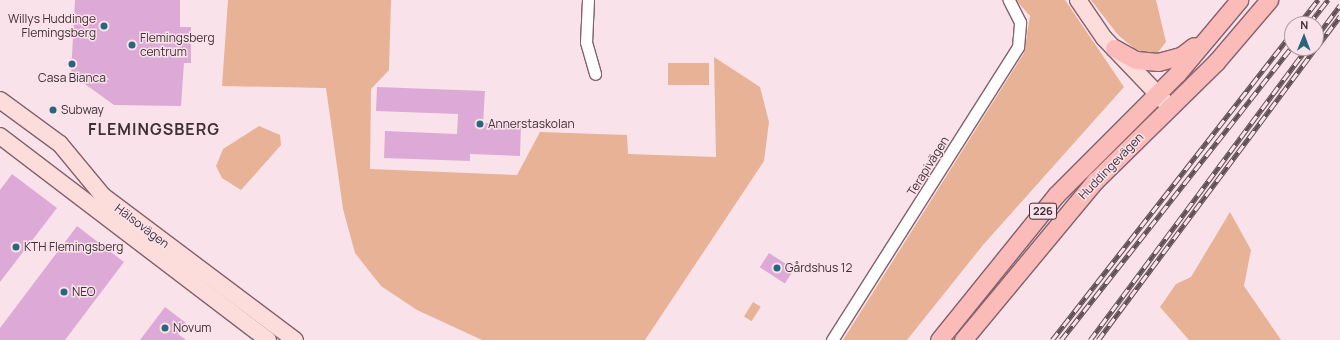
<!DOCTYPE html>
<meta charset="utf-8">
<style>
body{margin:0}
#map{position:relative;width:1340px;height:340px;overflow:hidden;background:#fae2ea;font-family:Manrope,sans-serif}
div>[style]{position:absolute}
.green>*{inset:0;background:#e7b295;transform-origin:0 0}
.building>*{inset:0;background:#ddaad7;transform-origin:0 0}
.roads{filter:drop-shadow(1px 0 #83616d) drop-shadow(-1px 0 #83616d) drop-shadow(0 1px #83616d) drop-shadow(0 -1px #83616d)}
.street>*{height:11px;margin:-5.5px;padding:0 5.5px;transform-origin:5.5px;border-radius:5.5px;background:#fff}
.secondary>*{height:16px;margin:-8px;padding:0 8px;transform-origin:8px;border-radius:8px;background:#fddddc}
.primary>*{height:17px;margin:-8.5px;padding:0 8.5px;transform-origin:8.5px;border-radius:8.5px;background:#fbbbb9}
.rail>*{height:4.5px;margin-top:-2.25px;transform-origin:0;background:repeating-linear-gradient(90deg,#fae2ea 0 9px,#604f55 0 18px);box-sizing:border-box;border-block:1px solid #604f55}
.dots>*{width:11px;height:11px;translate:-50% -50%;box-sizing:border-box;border:2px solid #fae2ea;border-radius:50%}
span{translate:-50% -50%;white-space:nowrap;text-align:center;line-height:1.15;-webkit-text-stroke:3px #fae2ea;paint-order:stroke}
.shield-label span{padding:1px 3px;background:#fae2ea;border:1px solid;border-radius:3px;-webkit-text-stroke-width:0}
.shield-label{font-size:11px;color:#3f3035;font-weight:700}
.poi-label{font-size:12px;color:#3f3035}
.right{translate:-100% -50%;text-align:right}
.left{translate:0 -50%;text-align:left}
.street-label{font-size:12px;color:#3f3035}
.district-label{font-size:16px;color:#3f3035;font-weight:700;letter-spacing:1px}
.north{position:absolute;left:1284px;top:16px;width:40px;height:40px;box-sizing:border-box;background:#fae2ea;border:1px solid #af9ba2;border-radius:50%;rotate:1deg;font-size:11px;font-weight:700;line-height:16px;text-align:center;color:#3f3035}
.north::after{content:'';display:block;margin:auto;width:14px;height:18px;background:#28667c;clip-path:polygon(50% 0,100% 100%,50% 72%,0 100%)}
</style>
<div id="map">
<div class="green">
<div style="clip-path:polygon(228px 0,391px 0,389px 70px,371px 89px,370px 169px,517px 175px,540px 132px,627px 135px,628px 154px,716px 157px,714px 57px,760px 87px,769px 122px,764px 161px,645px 340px,482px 340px,417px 310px,381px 286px,355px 253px,343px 209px,326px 88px,222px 86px)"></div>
<div style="clip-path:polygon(1016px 0,1065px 0,1124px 87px,983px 245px,907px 340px,843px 340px,1024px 53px,1030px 16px)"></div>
<div style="clip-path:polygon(1091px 0,1156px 0,1166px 42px,1155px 56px,1135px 49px,1118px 35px)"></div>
<div style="left:668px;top:63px;width:41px;height:22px"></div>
<div style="clip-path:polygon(259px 126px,280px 135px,281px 145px,241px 190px,222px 178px,216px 166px,223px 149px)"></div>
<div style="clip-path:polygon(1230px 212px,1251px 250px,1244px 286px,1281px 340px,1189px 340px,1160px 307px,1176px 284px,1191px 277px)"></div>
<div style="left:753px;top:302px;width:9px;height:17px;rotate:32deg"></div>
</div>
<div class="building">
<div style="clip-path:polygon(75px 0,180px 0,180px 27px,191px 27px,191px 63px,184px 63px,181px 106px,114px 105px,71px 74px)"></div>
<div style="clip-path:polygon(377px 87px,485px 91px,483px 123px,521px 124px,520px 156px,470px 154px,470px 161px,384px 158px,385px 131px,457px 134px,458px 114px,376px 111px)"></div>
<div style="clip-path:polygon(12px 174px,57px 208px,0 282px,0 190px)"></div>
<div style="clip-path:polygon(77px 226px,124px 262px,65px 340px,0 340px,0 328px)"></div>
<div style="left:769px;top:253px;width:30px;height:17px;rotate:33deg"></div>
<div style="clip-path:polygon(165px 307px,186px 323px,178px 334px,186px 340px,140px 340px)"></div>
</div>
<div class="roads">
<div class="street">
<div style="left:588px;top:0;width:42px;rotate:92.7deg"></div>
<div style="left:586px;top:42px;width:33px;rotate:74deg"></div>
<div style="left:832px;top:340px;width:347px;rotate:-57.6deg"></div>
<div style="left:1018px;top:47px;width:25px;rotate:-85deg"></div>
<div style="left:1020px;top:22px;width:25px;rotate:-117deg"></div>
</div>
<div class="secondary">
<div style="left:1078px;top:0;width:46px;rotate:55.6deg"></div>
<div style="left:1104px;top:38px;width:95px;rotate:46.3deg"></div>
<div style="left:0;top:100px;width:74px;rotate:36.3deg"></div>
<div style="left:60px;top:144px;width:67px;rotate:50.4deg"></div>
<div style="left:103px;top:196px;width:240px;rotate:36.9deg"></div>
<div style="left:0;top:136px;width:337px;rotate:37.3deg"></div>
</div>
<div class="primary">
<div style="left:1114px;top:48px;width:25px;rotate:29deg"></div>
<div style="left:1136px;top:60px;width:22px;rotate:5deg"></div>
<div style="left:1158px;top:62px;width:24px;rotate:-15deg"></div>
<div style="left:1181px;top:56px;width:16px;rotate:-38deg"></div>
<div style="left:939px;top:340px;width:186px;rotate:-51.1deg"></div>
<div style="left:1056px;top:195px;width:171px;rotate:-45deg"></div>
<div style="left:1177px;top:74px;width:97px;rotate:-50deg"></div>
<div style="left:963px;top:340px;width:207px;rotate:-50.3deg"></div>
<div style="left:1095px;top:181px;width:170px;rotate:-44.5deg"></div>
<div style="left:1216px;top:62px;width:82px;rotate:-49.5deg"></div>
</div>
</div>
<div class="rail">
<div style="left:1299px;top:24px;width:31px;rotate:-52deg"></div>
<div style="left:1309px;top:24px;width:31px;rotate:-52deg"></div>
<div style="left:1316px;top:37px;width:40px;rotate:-53deg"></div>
<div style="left:1316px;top:48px;width:40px;rotate:-53deg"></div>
<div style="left:1052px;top:340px;width:390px;rotate:-52deg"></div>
<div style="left:1061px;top:340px;width:374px;rotate:-51.8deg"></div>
<div style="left:1090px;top:340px;width:364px;rotate:-53.4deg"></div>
<div style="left:1098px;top:340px;width:364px;rotate:-53.3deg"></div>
</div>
<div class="dots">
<div style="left:104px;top:26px;background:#28667c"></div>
<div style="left:132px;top:45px;background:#28667c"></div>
<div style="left:72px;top:64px;background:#28667c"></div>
<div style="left:53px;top:110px;background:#28667c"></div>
<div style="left:480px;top:124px;background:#28667c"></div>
<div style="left:16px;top:247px;background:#28667c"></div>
<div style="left:777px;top:268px;background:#28667c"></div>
<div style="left:64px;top:292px;background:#28667c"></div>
<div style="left:165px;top:328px;background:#28667c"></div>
</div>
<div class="shield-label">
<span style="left:1043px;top:211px">226</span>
</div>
<div class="poi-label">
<span class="right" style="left:96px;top:26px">Willys Huddinge<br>Flemingsberg</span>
<span class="left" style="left:140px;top:45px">Flemingsberg<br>centrum</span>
<span style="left:72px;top:78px">Casa Bianca</span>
<span class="left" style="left:61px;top:110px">Subway</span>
<span class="left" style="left:488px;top:124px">Annerstaskolan</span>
<span class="left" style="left:24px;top:247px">KTH Flemingsberg</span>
<span class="left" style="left:785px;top:268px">Gårdshus 12</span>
<span class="left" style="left:72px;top:292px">NEO</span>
<span class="left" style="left:173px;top:328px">Novum</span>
</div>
<div class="street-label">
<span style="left:928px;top:166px;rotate:-58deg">Terapivägen</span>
<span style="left:1111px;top:166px;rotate:-46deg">Huddingevägen</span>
<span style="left:142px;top:226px;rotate:37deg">Hälsovägen</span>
</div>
<div class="district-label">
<span style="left:154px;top:129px">FLEMINGSBERG</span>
</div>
<div class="north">N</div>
</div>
